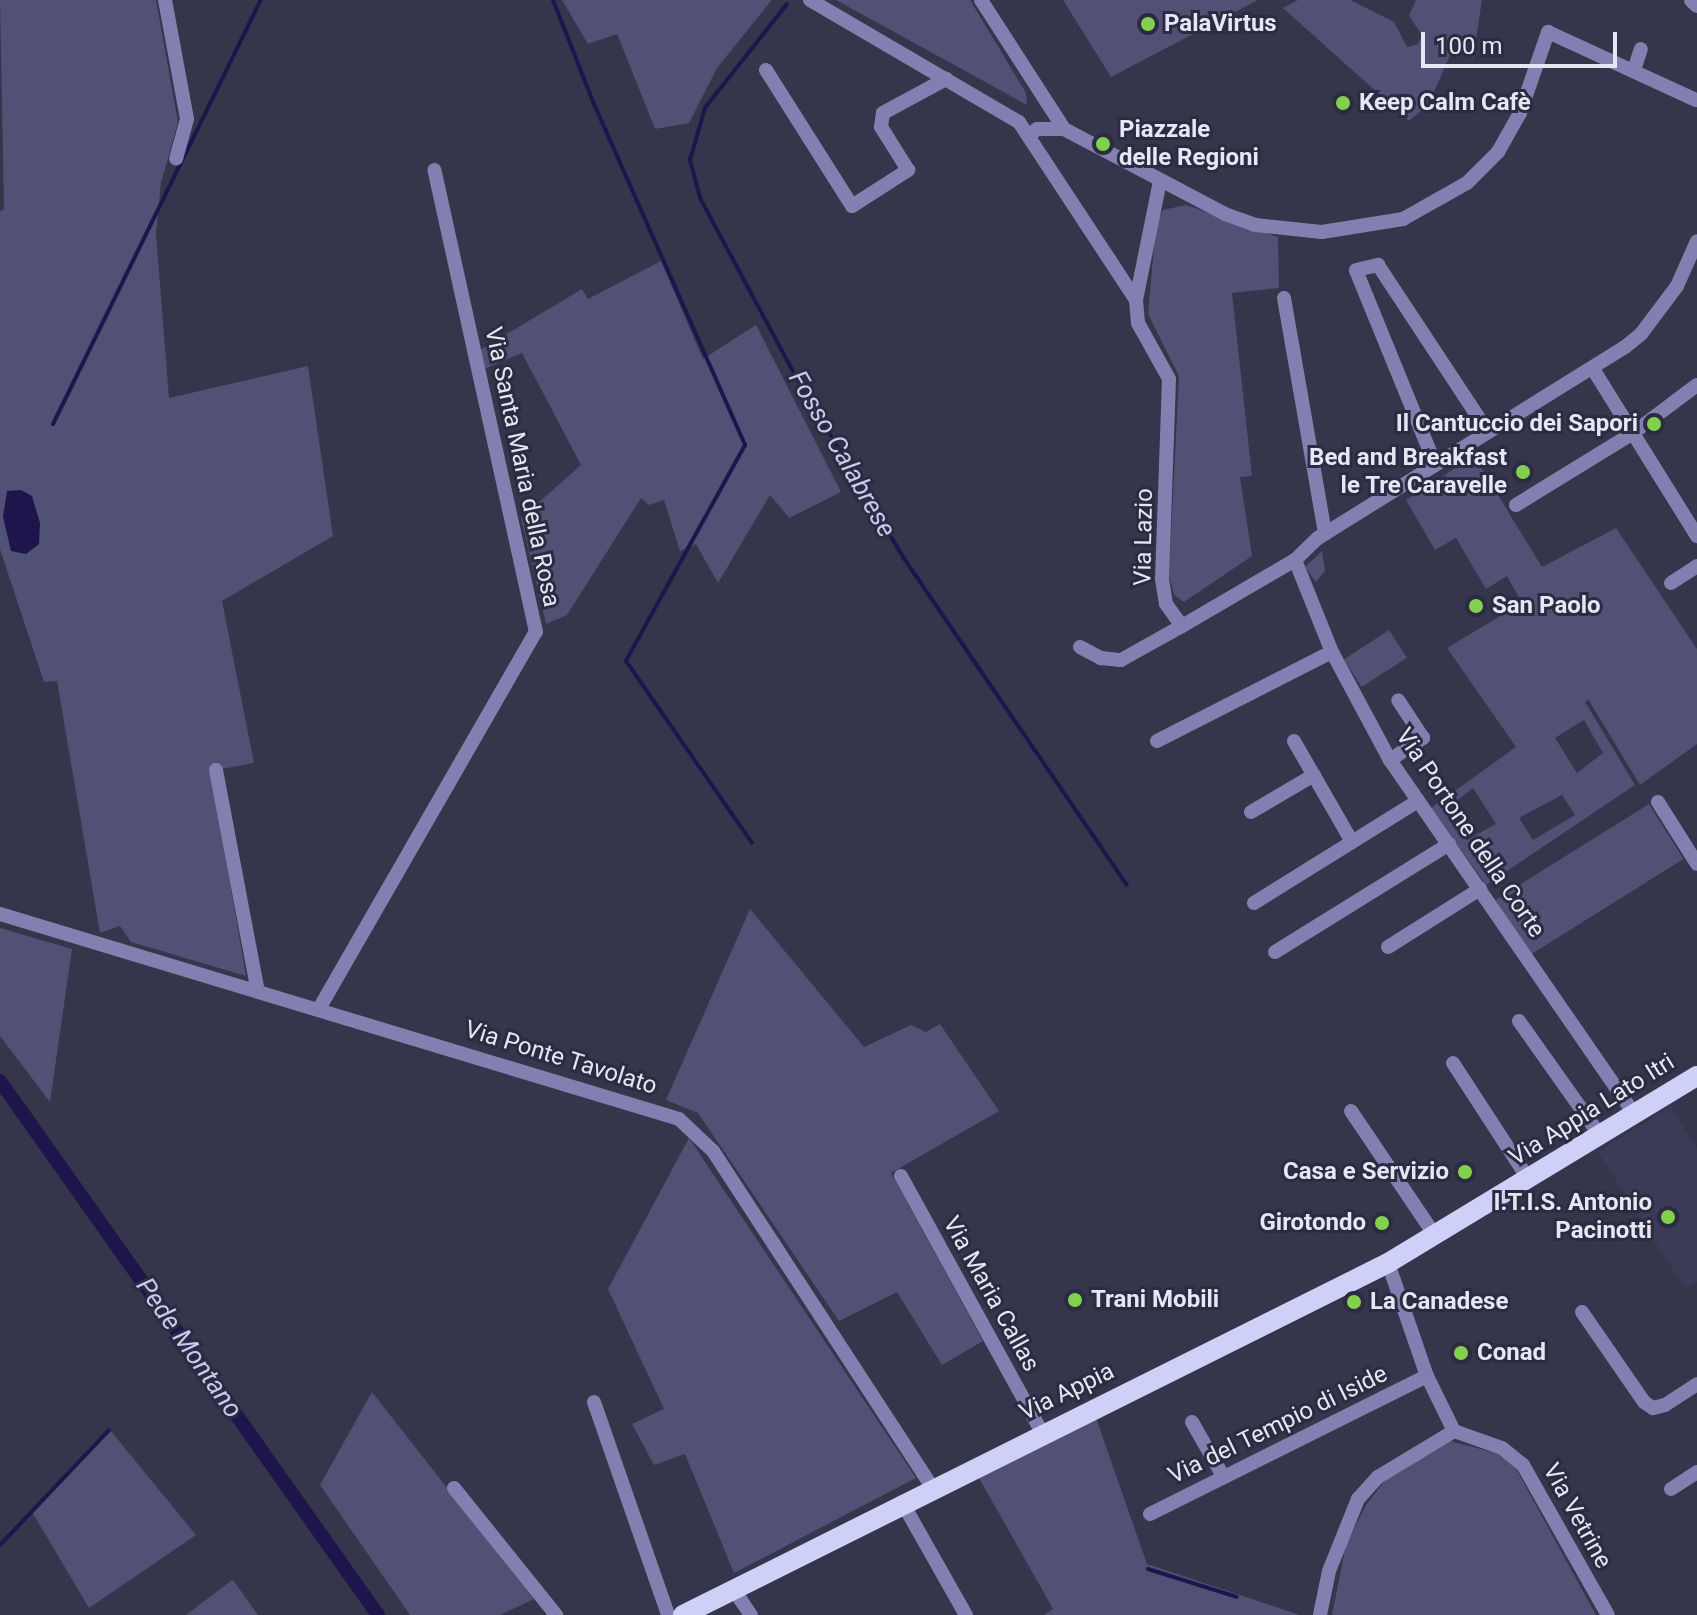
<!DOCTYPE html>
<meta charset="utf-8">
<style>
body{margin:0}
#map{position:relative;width:1697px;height:1615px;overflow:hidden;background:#35354b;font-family:Roboto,sans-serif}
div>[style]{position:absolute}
.built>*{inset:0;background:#3b3a57}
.green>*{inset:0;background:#515075;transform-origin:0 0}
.water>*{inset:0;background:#1f154d}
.stream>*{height:4px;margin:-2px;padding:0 2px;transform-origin:2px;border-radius:2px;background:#1f154d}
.canal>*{height:14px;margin:-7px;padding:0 7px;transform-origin:7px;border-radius:7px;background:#1f154d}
.minor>*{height:14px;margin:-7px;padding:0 7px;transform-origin:7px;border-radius:7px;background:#8180b0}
.tertiary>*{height:16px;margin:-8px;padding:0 8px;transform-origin:8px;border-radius:8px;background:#8180b0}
.primary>*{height:20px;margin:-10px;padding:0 10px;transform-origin:10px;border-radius:10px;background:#cfd0f7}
.dots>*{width:22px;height:22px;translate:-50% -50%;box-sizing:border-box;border:4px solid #2b2b41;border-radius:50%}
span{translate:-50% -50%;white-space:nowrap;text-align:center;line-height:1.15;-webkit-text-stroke:6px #2b2b41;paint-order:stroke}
.poi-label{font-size:24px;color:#e6e6f5;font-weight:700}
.left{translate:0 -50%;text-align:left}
.right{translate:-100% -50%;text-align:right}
.street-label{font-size:24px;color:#e6e6f5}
.water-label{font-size:26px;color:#cacbf0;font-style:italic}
.scale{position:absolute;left:1421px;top:32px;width:196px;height:36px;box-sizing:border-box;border:4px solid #e6e6f5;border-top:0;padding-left:10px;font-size:24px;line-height:28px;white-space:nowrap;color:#e6e6f5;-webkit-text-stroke:6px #2b2b41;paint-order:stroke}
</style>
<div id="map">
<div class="built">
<div style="clip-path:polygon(1671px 1106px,1697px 1149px,1697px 1282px,1685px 1289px,1598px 1152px)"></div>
</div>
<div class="green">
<div style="clip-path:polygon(0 0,156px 0,178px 122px,161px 183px,156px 234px,169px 398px,308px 366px,333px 536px,222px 601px,254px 763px,211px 771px,246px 976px,131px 942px,120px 926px,100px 933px,57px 681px,44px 682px,0 549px,0 211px,4px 209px)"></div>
<div style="clip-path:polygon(562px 0,771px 0,771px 1px,717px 68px,689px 123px,655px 129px,617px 34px,588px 44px)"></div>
<div style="clip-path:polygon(836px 0,970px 0,1026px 93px,1027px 105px)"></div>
<div style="clip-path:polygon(1063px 0,1258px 0,1111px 77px)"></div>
<div style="clip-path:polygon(1298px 0,1350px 0,1394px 22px,1407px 47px,1418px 44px,1422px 35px,1409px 16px,1416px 0,1482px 0,1473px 58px,1455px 44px,1428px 105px,1409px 121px,1283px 8px)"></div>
<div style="clip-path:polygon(1186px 205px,1278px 237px,1279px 288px,1232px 293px,1252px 476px,1240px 477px,1252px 556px,1184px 602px,1174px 595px,1169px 576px,1179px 376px,1148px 314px,1156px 224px,1163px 210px)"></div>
<div style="clip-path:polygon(661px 261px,703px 359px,756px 325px,841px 492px,789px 518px,770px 495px,718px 583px,696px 544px,680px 551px,664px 500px,649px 505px,641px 498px,567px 615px,546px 624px,521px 518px,581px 465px,522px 353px,484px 369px,480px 350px,582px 289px,588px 299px)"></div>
<div style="clip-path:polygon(evenodd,1474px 456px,1542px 567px,1616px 528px,1697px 649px,1697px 744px,1640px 785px,1588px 699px,1585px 702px,1635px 785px,1486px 885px,1431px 808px,1516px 747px,1447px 648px,1522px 603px,1507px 576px,1486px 589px,1456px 538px,1435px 550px,1406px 500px,1474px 456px,1584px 720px,1603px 753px,1577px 773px,1555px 738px,1584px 720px,1474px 456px,1473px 788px,1496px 824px,1467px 840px,1445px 809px,1473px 788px,1474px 456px,1562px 795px,1575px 815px,1533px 840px,1519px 818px,1562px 795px)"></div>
<div style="clip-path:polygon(1322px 551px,1325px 571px,1316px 582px,1305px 567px)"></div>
<div style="left:1389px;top:630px;width:33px;height:54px;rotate:57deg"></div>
<div style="left:1649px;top:804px;width:65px;height:181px;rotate:58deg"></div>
<div style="clip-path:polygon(750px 909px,864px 1047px,911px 1025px,926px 1032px,940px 1024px,999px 1111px,891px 1173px,983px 1341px,942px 1365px,897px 1292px,839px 1321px,698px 1113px,666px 1100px)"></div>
<div style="clip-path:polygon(0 928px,72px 949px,50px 1102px,0 1036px)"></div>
<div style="clip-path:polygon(689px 1138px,916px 1478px,734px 1573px,685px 1454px,654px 1465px,632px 1424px,664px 1409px,608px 1289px)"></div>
<div style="clip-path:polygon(372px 1392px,534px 1599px,500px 1615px,410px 1615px,320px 1485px)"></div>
<div style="clip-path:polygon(1096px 1418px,1147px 1564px,1300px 1615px,1044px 1615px,1053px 1609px,979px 1478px)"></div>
<div style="clip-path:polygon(110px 1430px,196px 1535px,89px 1608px,32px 1512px)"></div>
<div style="clip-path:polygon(1450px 1441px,1496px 1453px,1515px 1467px,1596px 1615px,1332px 1615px,1346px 1544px,1366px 1505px,1387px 1478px)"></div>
<div style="clip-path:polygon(233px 1580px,258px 1615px,186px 1615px,232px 1580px)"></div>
</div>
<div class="water">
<div style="clip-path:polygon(21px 490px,32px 496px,40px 523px,39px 544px,26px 554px,11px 551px,3px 517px,7px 491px)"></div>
</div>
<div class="stream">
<div style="left:553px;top:0;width:112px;rotate:68.5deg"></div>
<div style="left:594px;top:104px;width:373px;rotate:66.1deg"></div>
<div style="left:745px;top:445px;width:247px;rotate:118.9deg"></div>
<div style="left:626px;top:661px;width:221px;rotate:55.3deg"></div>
<div style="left:787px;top:4px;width:132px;rotate:128.3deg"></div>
<div style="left:705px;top:108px;width:54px;rotate:106.1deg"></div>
<div style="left:690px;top:160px;width:39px;rotate:75deg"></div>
<div style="left:700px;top:198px;width:205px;rotate:61.8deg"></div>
<div style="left:797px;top:379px;width:207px;rotate:59.2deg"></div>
<div style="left:903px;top:557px;width:397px;rotate:55.7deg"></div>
<div style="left:53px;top:424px;width:472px;rotate:-63.9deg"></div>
<div style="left:0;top:1545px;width:158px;rotate:-46.5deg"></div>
<div style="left:1148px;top:1569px;width:93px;rotate:17.5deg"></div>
</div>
<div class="canal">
<div style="left:0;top:1081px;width:654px;rotate:54.71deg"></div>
</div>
<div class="minor">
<div style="left:165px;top:0;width:121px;rotate:79.5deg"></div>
<div style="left:187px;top:119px;width:41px;rotate:105.4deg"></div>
<div style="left:810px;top:0;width:242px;rotate:30.3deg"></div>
<div style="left:1019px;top:122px;width:213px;rotate:56.7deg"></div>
<div style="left:1136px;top:300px;width:23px;rotate:85deg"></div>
<div style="left:1138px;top:323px;width:64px;rotate:61deg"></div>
<div style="left:1169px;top:379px;width:200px;rotate:92deg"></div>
<div style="left:1162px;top:579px;width:25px;rotate:81deg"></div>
<div style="left:1166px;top:604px;width:27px;rotate:54deg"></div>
<div style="left:1182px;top:626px;width:131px;rotate:-30.3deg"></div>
<div style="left:1295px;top:560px;width:32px;rotate:-44deg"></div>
<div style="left:1318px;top:538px;width:362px;rotate:-31.9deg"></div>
<div style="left:1625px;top:347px;width:21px;rotate:-39deg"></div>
<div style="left:1641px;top:334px;width:60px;rotate:-53.1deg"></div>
<div style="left:1677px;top:286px;width:49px;rotate:-66deg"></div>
<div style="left:981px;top:0;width:153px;rotate:57.2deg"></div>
<div style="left:1064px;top:129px;width:27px;rotate:180deg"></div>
<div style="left:1037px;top:129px;width:11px;rotate:139deg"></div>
<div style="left:766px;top:70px;width:161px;rotate:57.7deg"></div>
<div style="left:852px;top:206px;width:67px;rotate:-32.7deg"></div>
<div style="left:908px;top:170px;width:51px;rotate:-122.1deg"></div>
<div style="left:881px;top:127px;width:14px;rotate:-82deg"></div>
<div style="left:883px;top:113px;width:72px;rotate:-28.4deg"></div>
<div style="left:1634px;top:70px;width:22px;rotate:-72deg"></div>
<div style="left:1064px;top:129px;width:182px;rotate:27.8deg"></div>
<div style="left:1225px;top:214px;width:32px;rotate:20deg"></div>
<div style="left:1255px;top:225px;width:67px;rotate:6deg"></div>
<div style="left:1322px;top:232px;width:82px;rotate:-9.1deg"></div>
<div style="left:1403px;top:219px;width:73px;rotate:-29.4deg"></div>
<div style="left:1467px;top:183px;width:44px;rotate:-45deg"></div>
<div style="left:1498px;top:152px;width:45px;rotate:-60.6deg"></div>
<div style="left:1520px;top:113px;width:86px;rotate:-70.9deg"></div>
<div style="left:1548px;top:32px;width:163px;rotate:24.7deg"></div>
<div style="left:1284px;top:298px;width:239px;rotate:80.1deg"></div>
<div style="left:1136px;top:300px;width:121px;rotate:-78.6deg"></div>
<div style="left:1593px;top:369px;width:197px;rotate:58.1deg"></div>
<div style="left:1435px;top:464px;width:209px;rotate:-112.2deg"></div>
<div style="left:1356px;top:270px;width:23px;rotate:-13deg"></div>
<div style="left:1378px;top:265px;width:198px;rotate:56.6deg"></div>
<div style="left:1516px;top:505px;width:137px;rotate:-31.6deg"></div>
<div style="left:1633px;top:433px;width:80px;rotate:-36.9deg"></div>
<div style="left:1295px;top:560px;width:99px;rotate:68.1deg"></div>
<div style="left:1332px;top:652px;width:123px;rotate:61.8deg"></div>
<div style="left:1390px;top:760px;width:431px;rotate:55.4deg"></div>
<div style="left:1671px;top:583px;width:31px;rotate:-33deg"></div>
<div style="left:1080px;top:647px;width:24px;rotate:28deg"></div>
<div style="left:1101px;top:658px;width:20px;rotate:6deg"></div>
<div style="left:1121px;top:660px;width:70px;rotate:-29.1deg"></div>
<div style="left:1157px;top:741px;width:196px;rotate:-27deg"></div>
<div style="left:1294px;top:741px;width:116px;rotate:60.1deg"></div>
<div style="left:1390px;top:760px;width:40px;rotate:-34deg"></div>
<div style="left:1423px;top:738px;width:45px;rotate:-123.3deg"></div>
<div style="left:216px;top:770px;width:222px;rotate:79.3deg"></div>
<div style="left:1658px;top:802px;width:73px;rotate:57.8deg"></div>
<div style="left:1251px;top:812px;width:73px;rotate:-30.4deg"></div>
<div style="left:1254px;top:903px;width:193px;rotate:-31.9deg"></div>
<div style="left:0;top:914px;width:709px;rotate:16.8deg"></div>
<div style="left:679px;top:1119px;width:47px;rotate:43.3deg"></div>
<div style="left:713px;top:1151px;width:401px;rotate:56.9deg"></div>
<div style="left:1388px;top:947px;width:109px;rotate:-32.2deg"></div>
<div style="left:1275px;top:952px;width:205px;rotate:-31.8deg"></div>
<div style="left:320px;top:1007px;width:433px;rotate:-60.1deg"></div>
<div style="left:536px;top:632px;width:473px;rotate:-102.4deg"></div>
<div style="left:1519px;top:1021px;width:142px;rotate:54.7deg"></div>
<div style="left:1453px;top:1063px;width:140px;rotate:57deg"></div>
<div style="left:1351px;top:1111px;width:152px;rotate:56deg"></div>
<div style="left:901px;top:1176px;width:294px;rotate:61.2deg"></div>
<div style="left:1388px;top:1263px;width:120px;rotate:71deg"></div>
<div style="left:1427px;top:1376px;width:61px;rotate:63.9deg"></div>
<div style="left:1582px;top:1312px;width:109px;rotate:55.4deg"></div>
<div style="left:1644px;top:1402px;width:11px;rotate:34deg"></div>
<div style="left:1653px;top:1408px;width:12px;rotate:-14deg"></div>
<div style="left:1665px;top:1405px;width:38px;rotate:-33deg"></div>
<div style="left:594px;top:1402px;width:225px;rotate:70.8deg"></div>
<div style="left:1192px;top:1422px;width:62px;rotate:60.1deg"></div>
<div style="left:1454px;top:1431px;width:51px;rotate:19.5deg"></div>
<div style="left:1502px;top:1448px;width:27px;rotate:39deg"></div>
<div style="left:1523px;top:1465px;width:172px;rotate:60.5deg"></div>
<div style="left:454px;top:1488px;width:163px;rotate:51.2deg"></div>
<div style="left:1671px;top:1489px;width:31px;rotate:-33deg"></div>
<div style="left:902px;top:1502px;width:130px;rotate:60.5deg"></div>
<div style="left:1150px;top:1514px;width:309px;rotate:-26.5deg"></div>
<div style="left:734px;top:1590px;width:30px;rotate:56deg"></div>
<div style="left:1320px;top:1615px;width:45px;rotate:-78.4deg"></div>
<div style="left:1329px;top:1571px;width:78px;rotate:-68.1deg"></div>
<div style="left:1358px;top:1499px;width:30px;rotate:-48deg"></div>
<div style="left:1378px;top:1477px;width:89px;rotate:-31.2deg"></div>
</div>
<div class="tertiary">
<div style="left:1692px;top:0;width:7px;rotate:45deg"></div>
</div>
<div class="primary">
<div style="left:683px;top:1615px;width:788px;rotate:-26.53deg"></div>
<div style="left:1388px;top:1263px;width:361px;rotate:-31.2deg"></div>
</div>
<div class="dots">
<div style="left:1148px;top:24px;background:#83d04e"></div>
<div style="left:1343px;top:103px;background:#83d04e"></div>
<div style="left:1103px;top:144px;background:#83d04e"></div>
<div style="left:1654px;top:424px;background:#83d04e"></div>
<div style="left:1523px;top:472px;background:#83d04e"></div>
<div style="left:1476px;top:606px;background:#83d04e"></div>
<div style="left:1465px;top:1172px;background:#83d04e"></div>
<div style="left:1668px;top:1217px;background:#83d04e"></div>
<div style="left:1382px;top:1223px;background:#83d04e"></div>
<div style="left:1075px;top:1300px;background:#83d04e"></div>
<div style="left:1354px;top:1302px;background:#83d04e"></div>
<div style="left:1461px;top:1353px;background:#83d04e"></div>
</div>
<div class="poi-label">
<span class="left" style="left:1164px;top:24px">PalaVirtus</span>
<span class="left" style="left:1359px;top:103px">Keep Calm Cafè</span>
<span class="left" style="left:1119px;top:144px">Piazzale<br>delle Regioni</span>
<span class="right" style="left:1638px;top:424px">Il Cantuccio dei Sapori</span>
<span class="right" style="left:1507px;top:472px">Bed and Breakfast<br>le Tre Caravelle</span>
<span class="left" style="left:1492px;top:606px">San Paolo</span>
<span class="right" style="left:1449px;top:1172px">Casa e Servizio</span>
<span class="right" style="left:1652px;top:1217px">I.T.I.S. Antonio<br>Pacinotti</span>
<span class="right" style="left:1366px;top:1223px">Girotondo</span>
<span class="left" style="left:1091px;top:1300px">Trani Mobili</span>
<span class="left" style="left:1370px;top:1302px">La Canadese</span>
<span class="left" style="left:1477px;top:1353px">Conad</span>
</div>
<div class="street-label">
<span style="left:522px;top:467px;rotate:78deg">Via Santa Maria della Rosa</span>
<span style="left:1144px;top:537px;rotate:-89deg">Via Lazio</span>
<span style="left:1470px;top:833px;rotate:56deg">Via Portone della Corte</span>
<span style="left:561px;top:1058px;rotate:17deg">Via Ponte Tavolato</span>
<span style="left:1592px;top:1110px;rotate:-32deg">Via Appia Lato Itri</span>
<span style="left:991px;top:1294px;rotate:61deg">Via Maria Callas</span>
<span style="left:1067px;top:1392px;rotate:-26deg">Via Appia</span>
<span style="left:1278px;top:1425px;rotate:-26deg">Via del Tempio di Iside</span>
<span style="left:1577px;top:1516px;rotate:61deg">Via Vetrine</span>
</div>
<div class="water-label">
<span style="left:842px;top:454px;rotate:60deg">Fosso Calabrese</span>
<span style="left:189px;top:1348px;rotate:55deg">Pede Montano</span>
</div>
<div class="scale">100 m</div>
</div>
